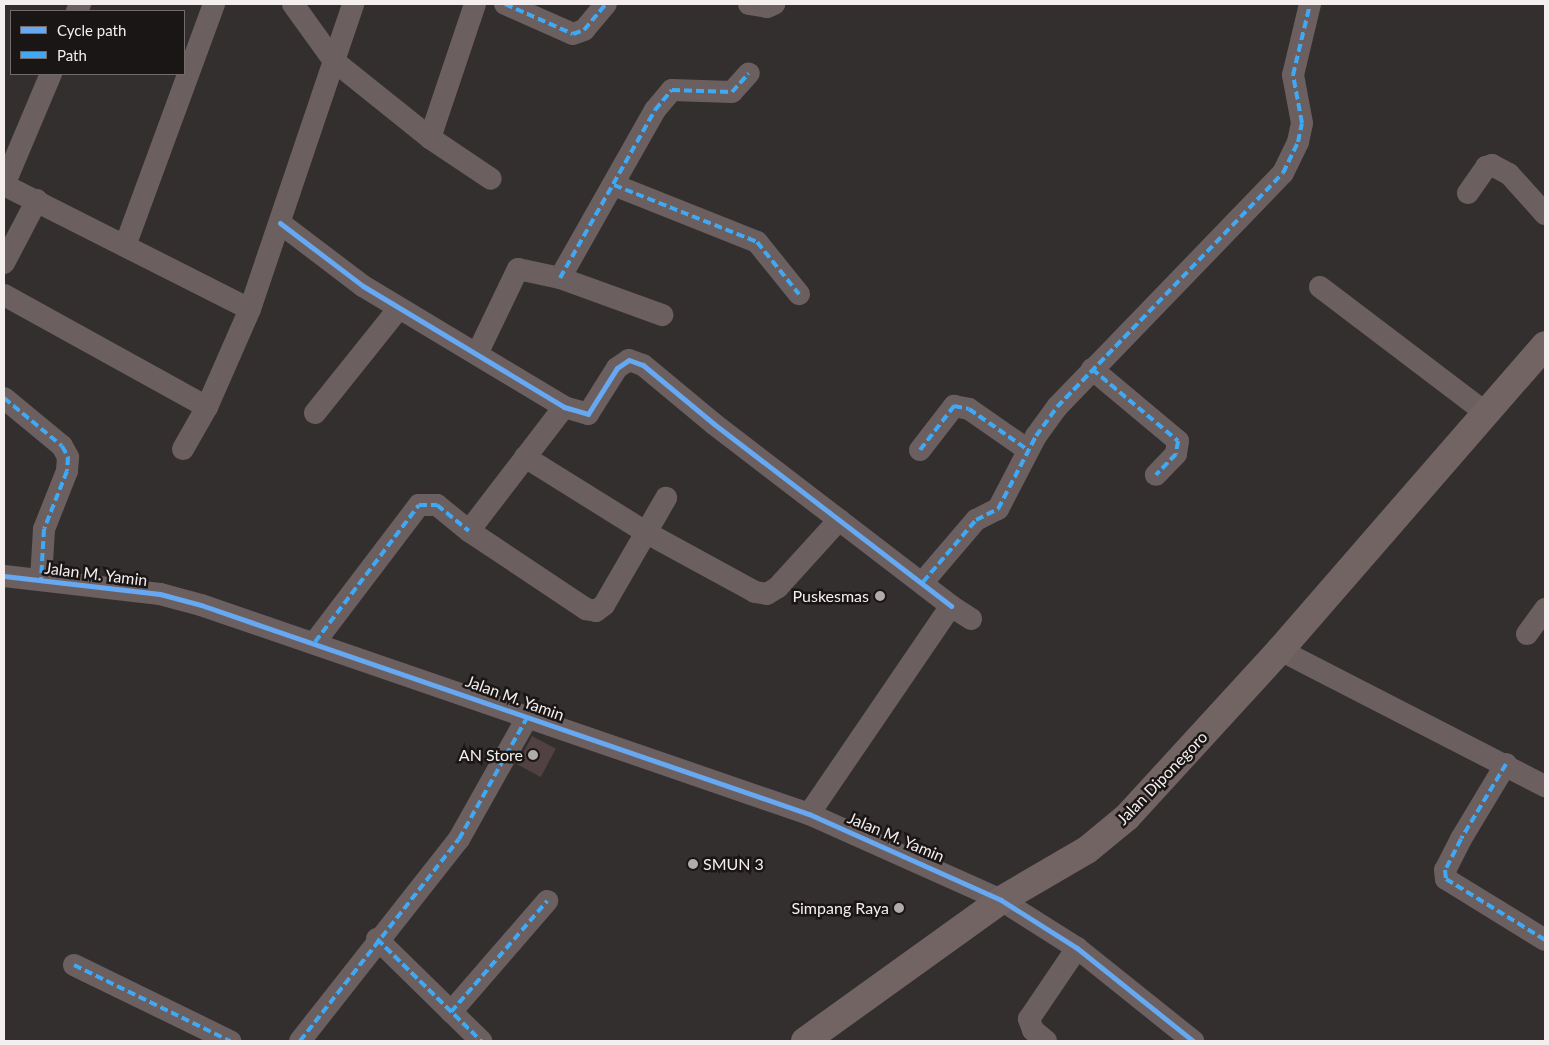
<!DOCTYPE html>
<style>
body{margin:0}
#map{position:relative;width:1549px;height:1045px;overflow:hidden;background:#342f2f;font-family:Lato,sans-serif}
div>[style]{position:absolute}
.building>*{inset:0;background:#524142;transform-origin:0 0}
.minor>*{height:22px;margin:-11px;padding:0 11px;transform-origin:11px;border-radius:11px;background:#6b5f5f}
.highway>*{height:28px;margin:-14px;padding:0 14px;transform-origin:14px;border-radius:14px;background:#736464}
.quiet>*{height:4px;margin-top:-2px;transform-origin:0;background:repeating-linear-gradient(90deg,#3fa9f5 0 8px,transparent 0 12px)}
.cycleway>*{height:5px;margin:-2.5px;padding:0 2.5px;transform-origin:2.5px;border-radius:2.5px;background:#66a8f1}
.dots>*{width:14px;height:14px;translate:-50% -50%;box-sizing:border-box;border:2px solid #1b1616;border-radius:50%}
span{translate:-50% -50%;white-space:nowrap;text-align:center;line-height:1.15;-webkit-text-stroke:5px #1b1616;paint-order:stroke}
.street-label{font-size:16px;color:#f4eeee}
.poi-label{font-size:16px;color:#f4eeee}
.right{translate:-100% -50%;text-align:right}
.left{translate:0 -50%;text-align:left}
.frame{position:absolute;inset:0;border:5px solid #f4eeee;pointer-events:none}
.legend{position:absolute;left:10px;top:10px;width:175px;height:65px;box-sizing:border-box;background:#1b1616;border:1px solid #726c6c;margin:0;padding:6px 9px;list-style:none;font-size:15px;color:#f4eeee}
.legend li{display:flex;align-items:center;gap:10px;height:25px}
.legend b{width:25px;border:1px solid #726c6c}
</style>
<div id="map">
<div class="building">
<div style="left:532px;top:736px;width:27px;height:32px;rotate:28deg"></div>
</div>
<div class="minor">
<div style="left:293px;top:4px;width:70px;rotate:54.3deg"></div>
<div style="left:334px;top:61px;width:123px;rotate:38.7deg"></div>
<div style="left:430px;top:138px;width:73px;rotate:33.9deg"></div>
<div style="left:505px;top:4px;width:74px;rotate:23.8deg"></div>
<div style="left:573px;top:34px;width:12px;rotate:-20deg"></div>
<div style="left:584px;top:30px;width:34px;rotate:-50deg"></div>
<div style="left:749px;top:4px;width:18px;rotate:9deg"></div>
<div style="left:767px;top:7px;width:8px;rotate:-23deg"></div>
<div style="left:77px;top:11px;width:8px;rotate:-67deg"></div>
<div style="left:430px;top:138px;width:141px;rotate:-71.4deg"></div>
<div style="left:4px;top:185px;width:275px;rotate:26.8deg"></div>
<div style="left:4px;top:185px;width:121px;rotate:-67.1deg"></div>
<div style="left:614px;top:185px;width:154px;rotate:21.7deg"></div>
<div style="left:757px;top:242px;width:67px;rotate:51.1deg"></div>
<div style="left:1468px;top:193px;width:32px;rotate:-55deg"></div>
<div style="left:1486px;top:167px;width:6px;rotate:-18deg"></div>
<div style="left:1492px;top:165px;width:19px;rotate:28deg"></div>
<div style="left:1509px;top:174px;width:54px;rotate:48deg"></div>
<div style="left:280px;top:223px;width:104px;rotate:37.2deg"></div>
<div style="left:363px;top:286px;width:235px;rotate:31deg"></div>
<div style="left:564px;top:407px;width:25px;rotate:16deg"></div>
<div style="left:588px;top:414px;width:54px;rotate:-57.8deg"></div>
<div style="left:617px;top:368px;width:14px;rotate:-34deg"></div>
<div style="left:629px;top:360px;width:15px;rotate:20deg"></div>
<div style="left:643px;top:365px;width:92px;rotate:39.7deg"></div>
<div style="left:714px;top:424px;width:299px;rotate:37.5deg"></div>
<div style="left:125px;top:246px;width:258px;rotate:-69.8deg"></div>
<div style="left:4px;top:263px;width:71px;rotate:-62.4deg"></div>
<div style="left:560px;top:278px;width:193px;rotate:-60.5deg"></div>
<div style="left:655px;top:110px;width:26px;rotate:-50deg"></div>
<div style="left:672px;top:90px;width:60px;rotate:1.9deg"></div>
<div style="left:732px;top:92px;width:25px;rotate:-48deg"></div>
<div style="left:1320px;top:287px;width:208px;rotate:37.2deg"></div>
<div style="left:4px;top:295px;width:232px;rotate:28.9deg"></div>
<div style="left:478px;top:352px;width:92px;rotate:-64.3deg"></div>
<div style="left:518px;top:269px;width:43px;rotate:12.1deg"></div>
<div style="left:560px;top:278px;width:109px;rotate:19.9deg"></div>
<div style="left:1092px;top:369px;width:112px;rotate:39.9deg"></div>
<div style="left:1178px;top:441px;width:13px;rotate:99deg"></div>
<div style="left:1176px;top:454px;width:29px;rotate:134deg"></div>
<div style="left:4px;top:398px;width:75px;rotate:39.6deg"></div>
<div style="left:62px;top:446px;width:13px;rotate:61deg"></div>
<div style="left:68px;top:457px;width:14px;rotate:94deg"></div>
<div style="left:67px;top:471px;width:62px;rotate:111.6deg"></div>
<div style="left:44px;top:529px;width:51px;rotate:93.4deg"></div>
<div style="left:564px;top:407px;width:156px;rotate:127.5deg"></div>
<div style="left:469px;top:531px;width:141px;rotate:33.7deg"></div>
<div style="left:586px;top:609px;width:10px;rotate:11deg"></div>
<div style="left:596px;top:611px;width:10px;rotate:-37deg"></div>
<div style="left:604px;top:605px;width:124px;rotate:-59.9deg"></div>
<div style="left:315px;top:413px;width:134px;rotate:-51.3deg"></div>
<div style="left:183px;top:449px;width:48px;rotate:-60.3deg"></div>
<div style="left:207px;top:407px;width:107px;rotate:-66.3deg"></div>
<div style="left:250px;top:309px;width:322px;rotate:-71.3deg"></div>
<div style="left:920px;top:450px;width:56px;rotate:-52.3deg"></div>
<div style="left:954px;top:406px;width:15px;rotate:11deg"></div>
<div style="left:969px;top:409px;width:72px;rotate:34.8deg"></div>
<div style="left:525px;top:457px;width:144px;rotate:31.9deg"></div>
<div style="left:647px;top:533px;width:123px;rotate:28.6deg"></div>
<div style="left:755px;top:592px;width:12px;rotate:9deg"></div>
<div style="left:767px;top:594px;width:13px;rotate:-32deg"></div>
<div style="left:778px;top:587px;width:91px;rotate:-47.7deg"></div>
<div style="left:4px;top:576px;width:157px;rotate:6.6deg"></div>
<div style="left:160px;top:594px;width:42px;rotate:15deg"></div>
<div style="left:201px;top:605px;width:643px;rotate:18.97deg"></div>
<div style="left:809px;top:814px;width:210px;rotate:24.1deg"></div>
<div style="left:1001px;top:900px;width:90px;rotate:32.3deg"></div>
<div style="left:1077px;top:948px;width:149px;rotate:38.7deg"></div>
<div style="left:923px;top:582px;width:82px;rotate:-49.5deg"></div>
<div style="left:976px;top:520px;width:25px;rotate:-27deg"></div>
<div style="left:998px;top:509px;width:82px;rotate:-62.5deg"></div>
<div style="left:1036px;top:436px;width:36px;rotate:-54deg"></div>
<div style="left:1057px;top:407px;width:325px;rotate:-46deg"></div>
<div style="left:1283px;top:173px;width:34px;rotate:-64deg"></div>
<div style="left:1298px;top:142px;width:19px;rotate:-78deg"></div>
<div style="left:1302px;top:123px;width:49px;rotate:-100.6deg"></div>
<div style="left:1293px;top:75px;width:73px;rotate:-76.5deg"></div>
<div style="left:1527px;top:634px;width:31px;rotate:-54deg"></div>
<div style="left:315px;top:642px;width:172px;rotate:-52.8deg"></div>
<div style="left:419px;top:505px;width:18px"></div>
<div style="left:437px;top:505px;width:41px;rotate:39.1deg"></div>
<div style="left:1280px;top:650px;width:298px;rotate:27.2deg"></div>
<div style="left:1506px;top:764px;width:87px;rotate:121deg"></div>
<div style="left:1461px;top:839px;width:35px;rotate:117deg"></div>
<div style="left:1445px;top:870px;width:9px;rotate:84deg"></div>
<div style="left:1446px;top:879px;width:116px;rotate:31.6deg"></div>
<div style="left:809px;top:814px;width:252px;rotate:-55.7deg"></div>
<div style="left:951px;top:606px;width:24px;rotate:33deg"></div>
<div style="left:377px;top:939px;width:146px;rotate:44.4deg"></div>
<div style="left:74px;top:965px;width:174px;rotate:26deg"></div>
<div style="left:451px;top:1012px;width:147px;rotate:-49.1deg"></div>
<div style="left:300px;top:1041px;width:257px;rotate:-51.8deg"></div>
<div style="left:459px;top:839px;width:141px;rotate:-60.7deg"></div>
<div style="left:1046px;top:1041px;width:17px;rotate:-140deg"></div>
<div style="left:1033px;top:1030px;width:12px;rotate:-110deg"></div>
<div style="left:1029px;top:1019px;width:86px;rotate:-55.9deg"></div>
</div>
<div class="highway">
<div style="left:805px;top:1041px;width:241px;rotate:-35.7deg"></div>
<div style="left:1001px;top:900px;width:99px;rotate:-30.2deg"></div>
<div style="left:1087px;top:850px;width:52px;rotate:-39.5deg"></div>
<div style="left:1127px;top:817px;width:226px;rotate:-47.5deg"></div>
<div style="left:1280px;top:650px;width:404px;rotate:-49deg"></div>
</div>
<div class="quiet">
<div style="left:505px;top:4px;width:74px;rotate:23.8deg"></div>
<div style="left:573px;top:34px;width:12px;rotate:-20deg"></div>
<div style="left:584px;top:30px;width:34px;rotate:-50deg"></div>
<div style="left:614px;top:185px;width:154px;rotate:21.7deg"></div>
<div style="left:757px;top:242px;width:67px;rotate:51.1deg"></div>
<div style="left:560px;top:278px;width:193px;rotate:-60.5deg"></div>
<div style="left:655px;top:110px;width:26px;rotate:-50deg"></div>
<div style="left:672px;top:90px;width:60px;rotate:1.9deg"></div>
<div style="left:732px;top:92px;width:25px;rotate:-48deg"></div>
<div style="left:1092px;top:369px;width:112px;rotate:39.9deg"></div>
<div style="left:1178px;top:441px;width:13px;rotate:99deg"></div>
<div style="left:1176px;top:454px;width:29px;rotate:134deg"></div>
<div style="left:4px;top:398px;width:75px;rotate:39.6deg"></div>
<div style="left:62px;top:446px;width:13px;rotate:61deg"></div>
<div style="left:68px;top:457px;width:14px;rotate:94deg"></div>
<div style="left:67px;top:471px;width:62px;rotate:111.6deg"></div>
<div style="left:44px;top:529px;width:51px;rotate:93.4deg"></div>
<div style="left:920px;top:450px;width:56px;rotate:-52.3deg"></div>
<div style="left:954px;top:406px;width:15px;rotate:11deg"></div>
<div style="left:969px;top:409px;width:72px;rotate:34.8deg"></div>
<div style="left:923px;top:582px;width:82px;rotate:-49.5deg"></div>
<div style="left:976px;top:520px;width:25px;rotate:-27deg"></div>
<div style="left:998px;top:509px;width:82px;rotate:-62.5deg"></div>
<div style="left:1036px;top:436px;width:36px;rotate:-54deg"></div>
<div style="left:1057px;top:407px;width:325px;rotate:-46deg"></div>
<div style="left:1283px;top:173px;width:34px;rotate:-64deg"></div>
<div style="left:1298px;top:142px;width:19px;rotate:-78deg"></div>
<div style="left:1302px;top:123px;width:49px;rotate:-100.6deg"></div>
<div style="left:1293px;top:75px;width:73px;rotate:-76.5deg"></div>
<div style="left:315px;top:642px;width:172px;rotate:-52.8deg"></div>
<div style="left:419px;top:505px;width:18px"></div>
<div style="left:437px;top:505px;width:41px;rotate:39.1deg"></div>
<div style="left:1506px;top:764px;width:87px;rotate:121deg"></div>
<div style="left:1461px;top:839px;width:35px;rotate:117deg"></div>
<div style="left:1445px;top:870px;width:9px;rotate:84deg"></div>
<div style="left:1446px;top:879px;width:116px;rotate:31.6deg"></div>
<div style="left:377px;top:939px;width:146px;rotate:44.4deg"></div>
<div style="left:74px;top:965px;width:174px;rotate:26deg"></div>
<div style="left:451px;top:1012px;width:147px;rotate:-49.1deg"></div>
<div style="left:300px;top:1041px;width:257px;rotate:-51.8deg"></div>
<div style="left:459px;top:839px;width:141px;rotate:-60.7deg"></div>
</div>
<div class="cycleway">
<div style="left:280px;top:223px;width:104px;rotate:37.2deg"></div>
<div style="left:363px;top:286px;width:235px;rotate:31deg"></div>
<div style="left:564px;top:407px;width:25px;rotate:16deg"></div>
<div style="left:588px;top:414px;width:54px;rotate:-57.8deg"></div>
<div style="left:617px;top:368px;width:14px;rotate:-34deg"></div>
<div style="left:629px;top:360px;width:15px;rotate:20deg"></div>
<div style="left:643px;top:365px;width:92px;rotate:39.7deg"></div>
<div style="left:714px;top:424px;width:299px;rotate:37.5deg"></div>
<div style="left:4px;top:576px;width:157px;rotate:6.6deg"></div>
<div style="left:160px;top:594px;width:42px;rotate:15deg"></div>
<div style="left:201px;top:605px;width:643px;rotate:18.97deg"></div>
<div style="left:809px;top:814px;width:210px;rotate:24.1deg"></div>
<div style="left:1001px;top:900px;width:90px;rotate:32.3deg"></div>
<div style="left:1077px;top:948px;width:149px;rotate:38.7deg"></div>
</div>
<div class="dots">
<div style="left:880px;top:596px;background:#b1abab"></div>
<div style="left:533px;top:755px;background:#b1abab"></div>
<div style="left:693px;top:864px;background:#b1abab"></div>
<div style="left:899px;top:908px;background:#b1abab"></div>
</div>
<div class="street-label">
<span style="left:96px;top:574px;rotate:7deg">Jalan M. Yamin</span>
<span style="left:515px;top:698px;rotate:20deg">Jalan M. Yamin</span>
<span style="left:1162px;top:778px;rotate:-46deg">Jalan Diponegoro</span>
<span style="left:896px;top:837px;rotate:23deg">Jalan M. Yamin</span>
</div>
<div class="poi-label">
<span class="right" style="left:869px;top:596px">Puskesmas</span>
<span class="right" style="left:523px;top:755px">AN Store</span>
<span class="left" style="left:703px;top:864px">SMUN 3</span>
<span class="right" style="left:889px;top:908px">Simpang Raya</span>
</div>
<div class="frame"></div>
<ul class="legend">
<li><b style="height:6px;background:#66a8f1"></b>Cycle path</li>
<li><b style="height:6px;background:#3fa9f5"></b>Path</li>
</ul>
</div>
